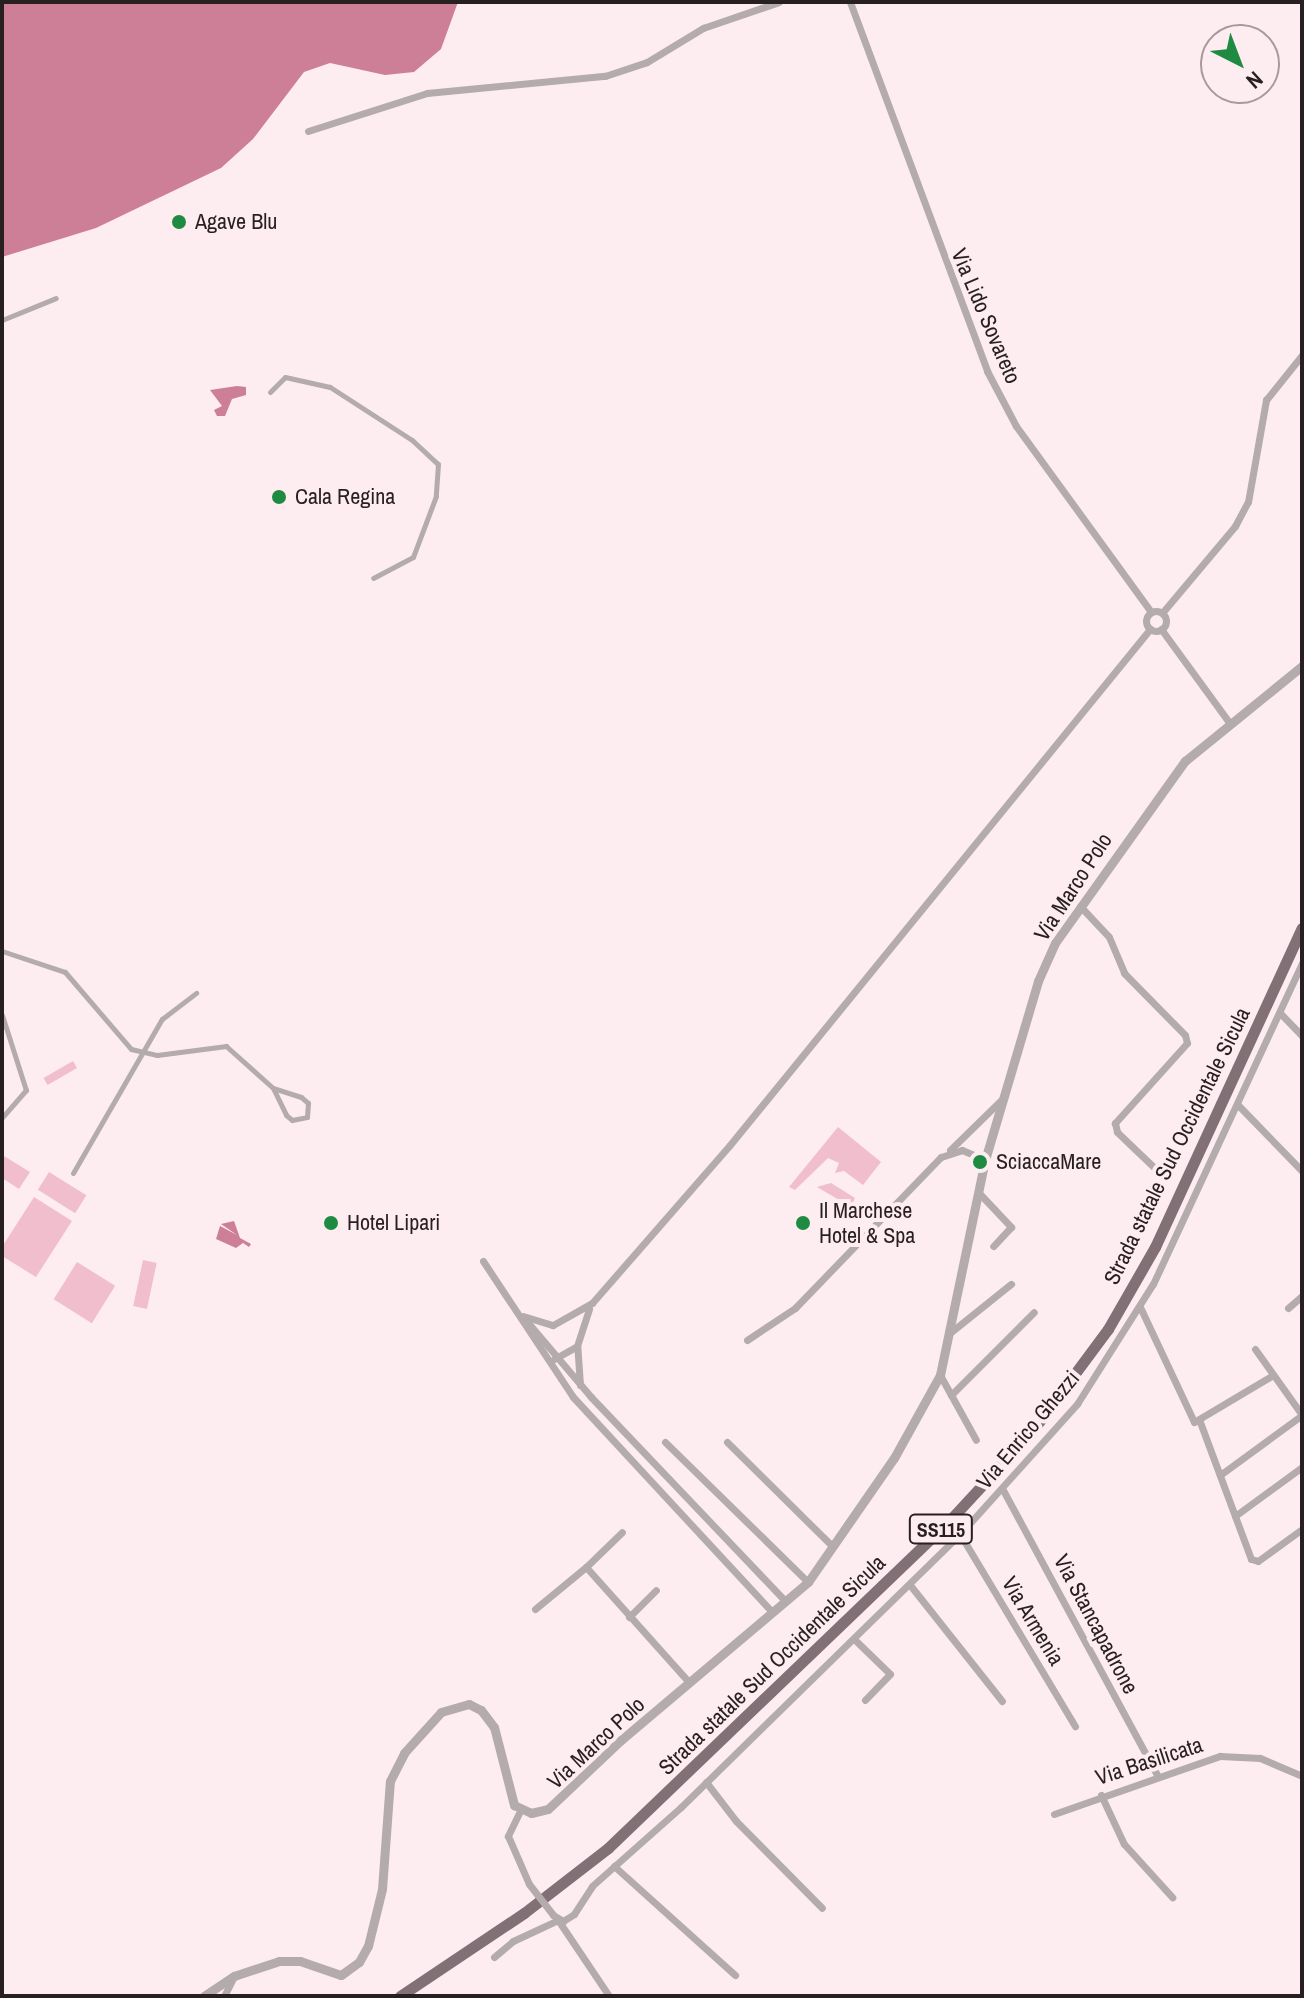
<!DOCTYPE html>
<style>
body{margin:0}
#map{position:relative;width:1304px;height:1998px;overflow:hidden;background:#fdecf0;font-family:"Archivo Narrow",sans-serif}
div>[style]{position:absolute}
.green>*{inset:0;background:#f1becd;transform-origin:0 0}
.water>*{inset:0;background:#cd7f98}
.pedestrian>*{height:5px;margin:-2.5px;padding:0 2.5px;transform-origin:2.5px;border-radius:2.5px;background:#b4abad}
.minor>*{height:7px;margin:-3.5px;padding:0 3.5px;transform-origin:3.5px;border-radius:3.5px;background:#b4abad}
.minor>.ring{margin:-3.5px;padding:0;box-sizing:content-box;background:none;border:7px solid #b4abad;border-radius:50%}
.tertiary>*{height:9px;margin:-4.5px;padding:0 4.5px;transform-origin:4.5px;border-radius:4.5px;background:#b4abad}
.primary>*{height:11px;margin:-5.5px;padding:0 5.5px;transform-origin:5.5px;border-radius:5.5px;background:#817075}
.minor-bridge>*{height:7px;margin:-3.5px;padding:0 3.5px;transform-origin:3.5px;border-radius:3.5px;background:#b4abad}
.dots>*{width:22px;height:22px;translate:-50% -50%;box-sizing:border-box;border:4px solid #fdecf0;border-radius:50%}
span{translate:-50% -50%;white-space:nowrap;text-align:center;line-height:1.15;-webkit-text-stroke:8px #fdecf0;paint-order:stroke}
.shield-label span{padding:2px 6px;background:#fdecf0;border:2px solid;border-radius:6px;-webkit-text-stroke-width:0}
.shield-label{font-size:20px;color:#271f21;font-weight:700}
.poi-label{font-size:22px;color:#271f21}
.left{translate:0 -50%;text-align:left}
.street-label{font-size:22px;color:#271f21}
.frame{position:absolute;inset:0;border:4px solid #271f21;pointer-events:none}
.north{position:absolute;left:1200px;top:24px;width:80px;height:80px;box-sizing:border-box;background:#fdecf0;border:2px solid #a79a9d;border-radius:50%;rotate:138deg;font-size:22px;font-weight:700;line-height:32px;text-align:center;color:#271f21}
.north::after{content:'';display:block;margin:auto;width:28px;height:36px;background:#1f8b42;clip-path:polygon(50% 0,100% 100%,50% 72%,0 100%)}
</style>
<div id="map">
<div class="green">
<div style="left:73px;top:1061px;width:8px;height:34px;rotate:60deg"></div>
<div style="clip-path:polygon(838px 1127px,881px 1162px,863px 1185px,844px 1171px,835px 1173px,839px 1163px,828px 1158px,795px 1190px,789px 1187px)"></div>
<div style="clip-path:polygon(4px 1156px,30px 1172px,19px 1189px,2px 1178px)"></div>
<div style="left:49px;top:1172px;width:44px;height:21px;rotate:32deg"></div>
<div style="clip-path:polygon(831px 1183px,855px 1198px,851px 1207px,817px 1187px)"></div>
<div style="clip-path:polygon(34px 1197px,72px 1221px,36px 1277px,2px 1256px,2px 1247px)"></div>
<div style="left:143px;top:1260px;width:14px;height:47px;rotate:12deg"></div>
<div style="left:77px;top:1262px;width:45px;height:44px;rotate:32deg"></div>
</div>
<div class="water">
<div style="clip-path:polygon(2px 2px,458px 2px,441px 49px,414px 72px,385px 75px,330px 63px,304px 72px,253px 139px,221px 168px,96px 228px,2px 257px)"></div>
<div style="clip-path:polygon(237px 386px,246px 387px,246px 395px,232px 399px,225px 416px,217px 416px,214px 410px,222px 406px,210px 390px)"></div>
<div style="clip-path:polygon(234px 1221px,240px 1238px,251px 1244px,249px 1247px,243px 1243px,236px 1248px,216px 1239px,220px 1226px,237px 1235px,221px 1224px)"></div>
</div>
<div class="pedestrian">
<div style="left:2px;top:320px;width:58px;rotate:-22.2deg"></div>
<div style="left:270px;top:392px;width:21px;rotate:-45deg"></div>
<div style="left:285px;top:377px;width:46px;rotate:12.5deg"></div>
<div style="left:330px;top:387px;width:98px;rotate:32.9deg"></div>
<div style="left:412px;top:440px;width:35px;rotate:43deg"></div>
<div style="left:438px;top:464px;width:32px;rotate:94deg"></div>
<div style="left:436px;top:496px;width:65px;rotate:110.7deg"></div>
<div style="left:413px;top:557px;width:45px;rotate:152.3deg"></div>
<div style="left:2px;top:951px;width:66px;rotate:18.4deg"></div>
<div style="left:65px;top:972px;width:101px;rotate:49.4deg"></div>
<div style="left:131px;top:1049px;width:27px;rotate:13deg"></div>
<div style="left:157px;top:1055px;width:70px;rotate:-7.4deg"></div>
<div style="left:226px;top:1046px;width:63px;rotate:41.8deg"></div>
<div style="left:273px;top:1088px;width:30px;rotate:64deg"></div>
<div style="left:286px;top:1115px;width:8px;rotate:40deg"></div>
<div style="left:292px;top:1120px;width:15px;rotate:-11deg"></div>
<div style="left:307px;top:1117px;width:14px;rotate:-86deg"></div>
<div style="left:308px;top:1103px;width:9px;rotate:-139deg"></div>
<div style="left:301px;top:1097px;width:29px;rotate:-162deg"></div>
<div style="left:2px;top:1015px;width:79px;rotate:72.3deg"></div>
<div style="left:26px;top:1090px;width:37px;rotate:131deg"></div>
<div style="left:73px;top:1173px;width:178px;rotate:-60deg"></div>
<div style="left:162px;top:1019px;width:43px;rotate:-37.4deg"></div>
</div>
<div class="minor">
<div style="left:850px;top:2px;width:394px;rotate:69.6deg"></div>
<div style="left:987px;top:371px;width:62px;rotate:62.2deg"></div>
<div style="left:1016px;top:426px;width:230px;rotate:54deg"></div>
<div style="left:308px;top:131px;width:125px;rotate:-17.7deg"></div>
<div style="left:427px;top:93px;width:179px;rotate:-5.5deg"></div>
<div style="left:605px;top:76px;width:44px;rotate:-18.4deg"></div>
<div style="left:647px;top:62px;width:66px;rotate:-31.3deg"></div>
<div style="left:703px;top:28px;width:80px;rotate:-18.9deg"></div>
<div class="ring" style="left:1146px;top:611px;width:13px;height:13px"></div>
<div style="left:1162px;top:613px;width:114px;rotate:-50deg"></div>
<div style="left:1235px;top:526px;width:27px;rotate:-62deg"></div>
<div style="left:1248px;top:502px;width:104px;rotate:-80deg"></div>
<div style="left:1266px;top:400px;width:58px;rotate:-51.3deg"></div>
<div style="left:1161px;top:629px;width:114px;rotate:53.9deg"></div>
<div style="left:1080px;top:906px;width:42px;rotate:46.9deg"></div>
<div style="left:1109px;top:937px;width:39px;rotate:67deg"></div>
<div style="left:1124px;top:973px;width:87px;rotate:45.5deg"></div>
<div style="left:1185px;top:1035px;width:8px;rotate:76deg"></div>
<div style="left:1187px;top:1043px;width:108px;rotate:132deg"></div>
<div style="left:1115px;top:1123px;width:9px;rotate:77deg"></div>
<div style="left:1117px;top:1132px;width:64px;rotate:43.7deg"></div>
<div style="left:1280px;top:1013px;width:32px;rotate:46deg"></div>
<div style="left:1238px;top:1105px;width:92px;rotate:45.9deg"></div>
<div style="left:950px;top:1150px;width:73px;rotate:-44.4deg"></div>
<div style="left:979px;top:1193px;width:47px;rotate:46.7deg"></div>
<div style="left:1011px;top:1227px;width:26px;rotate:133deg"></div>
<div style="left:483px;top:1261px;width:163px;rotate:56.5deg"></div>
<div style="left:573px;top:1397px;width:293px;rotate:47.2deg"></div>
<div style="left:1140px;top:1307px;width:127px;rotate:64.8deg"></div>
<div style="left:1194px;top:1422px;width:92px;rotate:-30.7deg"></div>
<div style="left:1288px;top:1308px;width:18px;rotate:-41deg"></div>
<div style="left:523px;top:1316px;width:31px;rotate:17deg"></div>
<div style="left:553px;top:1325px;width:45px;rotate:-29.4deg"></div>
<div style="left:592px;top:1303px;width:208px;rotate:-48.9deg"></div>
<div style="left:729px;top:1146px;width:667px;rotate:-50.84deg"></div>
<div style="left:524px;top:1318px;width:104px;rotate:49.7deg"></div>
<div style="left:591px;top:1397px;width:282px;rotate:46.4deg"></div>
<div style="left:951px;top:1332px;width:77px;rotate:-38.7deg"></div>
<div style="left:747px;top:1340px;width:58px;rotate:-33.7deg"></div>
<div style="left:795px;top:1308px;width:210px;rotate:-46deg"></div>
<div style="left:941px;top:1157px;width:22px;rotate:-18deg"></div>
<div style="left:962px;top:1150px;width:25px;rotate:23deg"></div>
<div style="left:1255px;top:1349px;width:81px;rotate:54.5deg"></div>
<div style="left:554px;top:1359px;width:26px;rotate:-29deg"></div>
<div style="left:940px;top:1375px;width:74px;rotate:61deg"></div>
<div style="left:580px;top:1385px;width:39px;rotate:-94deg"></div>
<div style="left:577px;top:1346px;width:39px;rotate:-72deg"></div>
<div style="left:951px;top:1395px;width:117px;rotate:-45deg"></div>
<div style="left:1200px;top:1422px;width:146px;rotate:69.6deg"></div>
<div style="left:1251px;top:1559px;width:7px;rotate:16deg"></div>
<div style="left:1258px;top:1561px;width:54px;rotate:-36deg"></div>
<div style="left:665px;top:1442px;width:200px;rotate:44.4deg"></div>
<div style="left:727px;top:1442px;width:148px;rotate:44.7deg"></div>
<div style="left:1220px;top:1475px;width:102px;rotate:-36.2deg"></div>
<div style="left:1003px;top:1490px;width:324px;rotate:61.6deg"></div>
<div style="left:1235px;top:1516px;width:83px;rotate:-36.2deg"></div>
<div style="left:960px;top:1534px;width:224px;rotate:59.1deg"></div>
<div style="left:586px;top:1567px;width:50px;rotate:-44.2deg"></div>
<div style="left:910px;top:1585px;width:148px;rotate:51.6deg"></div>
<div style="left:535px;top:1609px;width:66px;rotate:-39.5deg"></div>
<div style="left:586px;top:1567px;width:154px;rotate:48.2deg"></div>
<div style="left:629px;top:1617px;width:38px;rotate:-45deg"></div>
<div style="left:854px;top:1639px;width:50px;rotate:44.2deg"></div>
<div style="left:890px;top:1674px;width:36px;rotate:134deg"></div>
<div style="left:706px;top:1782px;width:49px;rotate:52.4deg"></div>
<div style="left:736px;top:1821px;width:122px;rotate:45.3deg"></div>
<div style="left:1101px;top:1795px;width:54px;rotate:64.9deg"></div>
<div style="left:1124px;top:1844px;width:72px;rotate:47.8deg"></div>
<div style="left:520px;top:1811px;width:28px;rotate:116deg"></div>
<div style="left:508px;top:1836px;width:52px;rotate:66.4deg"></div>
<div style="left:1054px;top:1814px;width:176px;rotate:-19.3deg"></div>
<div style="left:1220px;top:1756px;width:40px;rotate:2.9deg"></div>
<div style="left:1260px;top:1758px;width:46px;rotate:23.2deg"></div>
<div style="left:614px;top:1866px;width:163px;rotate:42deg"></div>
<div style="left:553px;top:1915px;width:12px;rotate:31deg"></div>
<div style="left:563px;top:1921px;width:13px;rotate:-32deg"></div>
<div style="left:574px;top:1914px;width:33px;rotate:-57deg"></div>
<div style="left:592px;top:1886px;width:119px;rotate:-41.6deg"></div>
<div style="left:681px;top:1807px;width:390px;rotate:-44.4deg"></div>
<div style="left:960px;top:1534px;width:175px;rotate:-48deg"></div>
<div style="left:1077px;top:1404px;width:142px;rotate:-57.7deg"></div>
<div style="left:1153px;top:1284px;width:354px;rotate:-65.1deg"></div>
<div style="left:494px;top:1957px;width:25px;rotate:-40deg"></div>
<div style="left:513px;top:1941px;width:50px;rotate:-25deg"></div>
<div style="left:558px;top:1920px;width:92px;rotate:56.1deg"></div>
<div style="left:224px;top:1996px;width:22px;rotate:-63deg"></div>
</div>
<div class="tertiary">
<div style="left:204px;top:1996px;width:36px;rotate:-34deg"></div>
<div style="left:234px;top:1976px;width:47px;rotate:-18.4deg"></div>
<div style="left:279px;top:1961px;width:21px"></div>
<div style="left:300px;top:1961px;width:43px;rotate:18.9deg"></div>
<div style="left:341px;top:1975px;width:22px;rotate:-36deg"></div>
<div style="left:359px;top:1962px;width:18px;rotate:-61deg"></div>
<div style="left:368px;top:1946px;width:59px;rotate:-76.2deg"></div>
<div style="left:382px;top:1889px;width:108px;rotate:-85.8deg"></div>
<div style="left:390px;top:1781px;width:31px;rotate:-63deg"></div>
<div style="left:404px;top:1753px;width:55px;rotate:-47.9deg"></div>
<div style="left:441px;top:1712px;width:29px;rotate:-16deg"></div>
<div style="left:469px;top:1704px;width:13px;rotate:27deg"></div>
<div style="left:481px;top:1710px;width:21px;rotate:53deg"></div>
<div style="left:494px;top:1727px;width:81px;rotate:75.6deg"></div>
<div style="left:514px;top:1805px;width:19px;rotate:25deg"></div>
<div style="left:531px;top:1813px;width:17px;rotate:-13deg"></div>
<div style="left:548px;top:1809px;width:100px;rotate:-43.4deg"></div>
<div style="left:621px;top:1740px;width:245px;rotate:-40.2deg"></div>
<div style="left:808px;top:1582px;width:151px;rotate:-55.3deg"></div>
<div style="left:894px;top:1458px;width:95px;rotate:-61deg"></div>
<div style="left:940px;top:1375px;width:220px;rotate:-78.2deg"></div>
<div style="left:985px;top:1160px;width:187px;rotate:-73.5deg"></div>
<div style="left:1038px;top:981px;width:42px;rotate:-65.9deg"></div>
<div style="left:1055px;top:943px;width:224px;rotate:-54.5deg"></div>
<div style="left:1185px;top:761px;width:151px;rotate:-39.1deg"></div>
</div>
<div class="primary">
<div style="left:400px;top:1996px;width:149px;rotate:-33.8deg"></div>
<div style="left:524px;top:1913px;width:106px;rotate:-37.7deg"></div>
<div style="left:608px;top:1848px;width:474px;rotate:-43.8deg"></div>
<div style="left:950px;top:1520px;width:122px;rotate:-47.3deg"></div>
<div style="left:1033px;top:1430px;width:126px;rotate:-53.4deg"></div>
<div style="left:1108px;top:1329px;width:95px;rotate:-60.2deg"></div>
<div style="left:1155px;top:1247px;width:351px;rotate:-65.3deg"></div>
</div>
<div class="minor-bridge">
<div style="left:529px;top:1884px;width:39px;rotate:52deg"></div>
</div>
<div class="dots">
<div style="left:179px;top:222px;background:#1f8b42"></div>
<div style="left:279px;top:497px;background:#1f8b42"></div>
<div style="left:980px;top:1162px;background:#1f8b42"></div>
<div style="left:331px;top:1223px;background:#1f8b42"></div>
<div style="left:803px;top:1223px;background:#1f8b42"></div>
</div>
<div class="shield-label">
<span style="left:941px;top:1529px">SS115</span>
</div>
<div class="poi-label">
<span class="left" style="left:195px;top:222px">Agave Blu</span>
<span class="left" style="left:295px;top:497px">Cala Regina</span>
<span class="left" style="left:996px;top:1162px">SciaccaMare</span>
<span class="left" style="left:819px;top:1223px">Il Marchese<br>Hotel &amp; Spa</span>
<span class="left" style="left:347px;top:1223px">Hotel Lipari</span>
</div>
<div class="street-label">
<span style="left:986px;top:316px;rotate:67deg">Via Lido Sovareto</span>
<span style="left:1073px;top:887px;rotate:-57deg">Via Marco Polo</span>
<span style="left:1177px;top:1146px;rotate:-64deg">Strada statale Sud Occidentale Sicula</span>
<span style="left:1028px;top:1430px;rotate:-50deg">Via Enrico Ghezzi</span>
<span style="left:1033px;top:1621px;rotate:59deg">Via Armenia</span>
<span style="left:1096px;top:1624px;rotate:62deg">Via Stancapadrone</span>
<span style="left:772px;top:1665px;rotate:-44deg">Strada statale Sud Occidentale Sicula</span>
<span style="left:596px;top:1743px;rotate:-43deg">Via Marco Polo</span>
<span style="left:1149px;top:1761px;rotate:-18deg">Via Basilicata</span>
</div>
<div class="frame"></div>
<div class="north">N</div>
</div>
